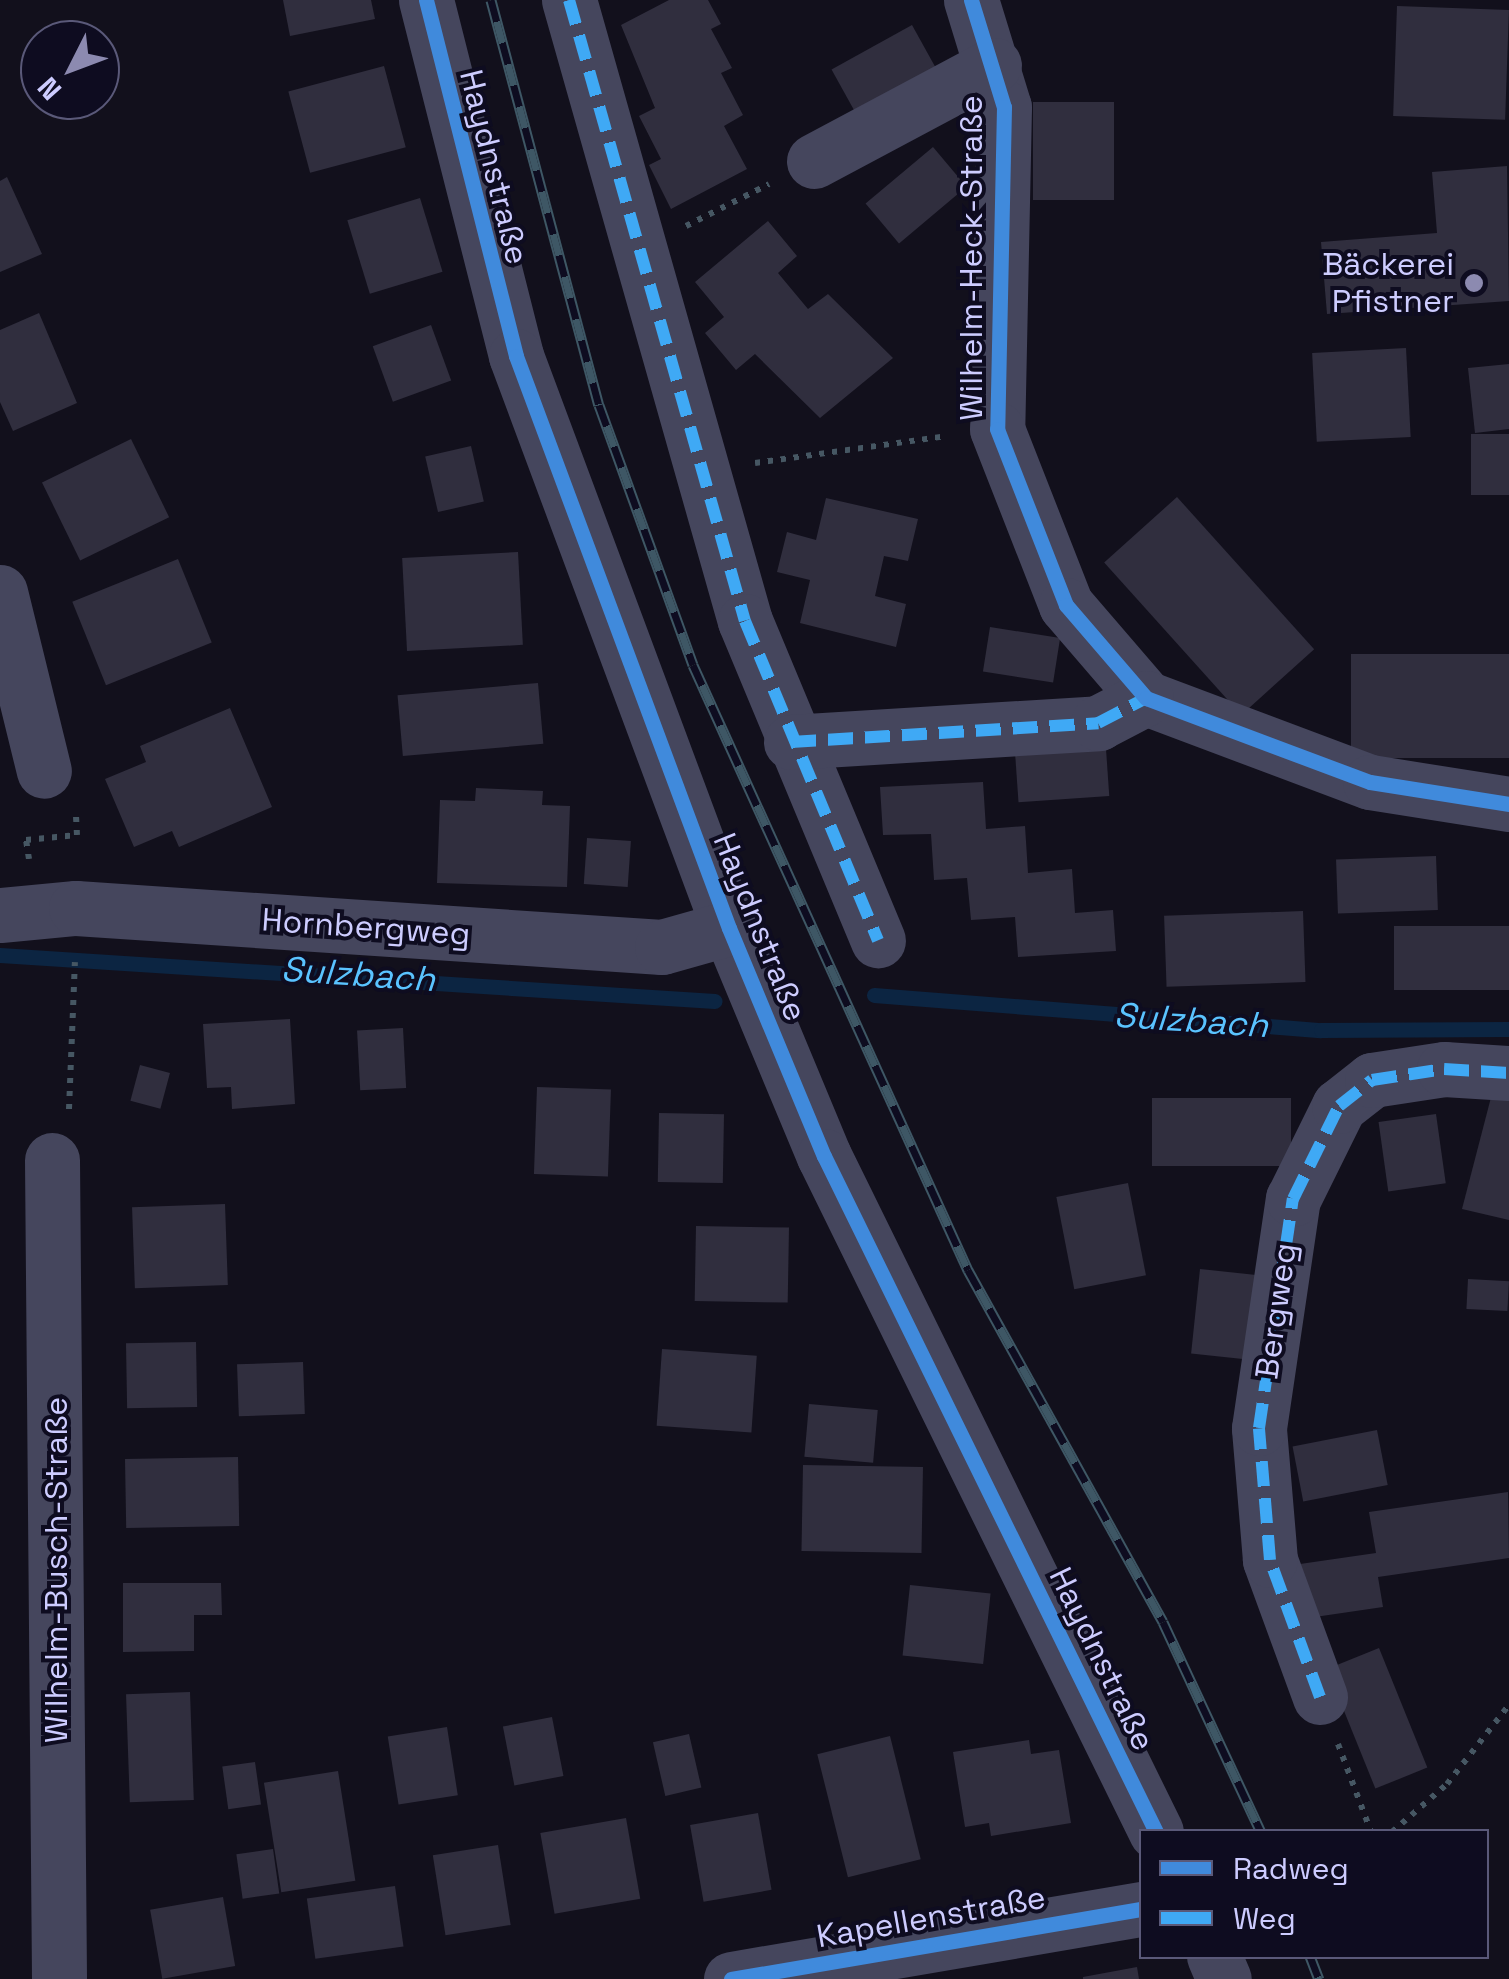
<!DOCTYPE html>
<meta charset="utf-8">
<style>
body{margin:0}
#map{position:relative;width:1509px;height:1979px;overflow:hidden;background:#12101c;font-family:"Space Grotesk",sans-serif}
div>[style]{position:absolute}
.stream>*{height:15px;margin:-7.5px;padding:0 7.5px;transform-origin:7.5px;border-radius:7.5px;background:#0c2542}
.building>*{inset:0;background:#302e3e;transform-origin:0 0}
.path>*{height:6px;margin-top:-3px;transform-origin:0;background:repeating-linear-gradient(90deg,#465763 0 5px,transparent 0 13px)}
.minor>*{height:55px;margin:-27.5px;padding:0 27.5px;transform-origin:27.5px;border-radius:27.5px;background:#45465d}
.rail>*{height:11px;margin-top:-5.5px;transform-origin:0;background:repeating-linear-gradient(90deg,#0e0c20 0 22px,#3e5765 0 44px);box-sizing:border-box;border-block:2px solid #3e5765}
.quiet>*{height:12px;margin-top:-6px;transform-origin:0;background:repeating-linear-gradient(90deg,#3fa9f5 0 25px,transparent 0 37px)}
.cycleway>*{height:15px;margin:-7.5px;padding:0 7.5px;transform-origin:7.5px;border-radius:7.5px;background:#408adc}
.dots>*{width:28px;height:28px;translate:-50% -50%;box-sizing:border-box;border:5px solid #0e0c20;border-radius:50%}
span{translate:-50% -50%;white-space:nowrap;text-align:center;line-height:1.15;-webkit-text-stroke:8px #0e0c20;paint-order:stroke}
.street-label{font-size:32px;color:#cdccff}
.poi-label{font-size:32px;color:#cdccff}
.right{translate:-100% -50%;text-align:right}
.water-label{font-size:35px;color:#5ac3ff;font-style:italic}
.legend{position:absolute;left:1139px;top:1829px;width:350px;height:130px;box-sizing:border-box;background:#0e0c20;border:2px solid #5a5979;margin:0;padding:12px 18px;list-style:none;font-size:30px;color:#cdccff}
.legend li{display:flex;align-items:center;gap:20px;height:50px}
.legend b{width:50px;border:2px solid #5a5979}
.north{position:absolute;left:20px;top:20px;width:100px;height:100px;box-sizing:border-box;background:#0e0c20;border:2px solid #5a5979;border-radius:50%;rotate:228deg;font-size:28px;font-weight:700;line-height:40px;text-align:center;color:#cdccff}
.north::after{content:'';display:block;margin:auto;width:35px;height:45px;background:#8c8ab0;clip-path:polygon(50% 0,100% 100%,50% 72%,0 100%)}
</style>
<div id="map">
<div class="stream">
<div style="left:0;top:955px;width:716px;rotate:3.68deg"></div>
<div style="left:874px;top:995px;width:448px;rotate:4.5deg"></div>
<div style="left:1321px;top:1030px;width:188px;rotate:-0.3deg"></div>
</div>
<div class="building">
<div style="clip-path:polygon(283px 0,371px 0,375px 19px,290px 36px)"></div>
<div style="clip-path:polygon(669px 0,708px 0,721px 24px,711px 29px,732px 68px,721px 73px,743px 115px,724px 126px,747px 169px,671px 209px,649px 165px,661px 159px,639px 116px,655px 108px,621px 25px)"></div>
<div style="left:1397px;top:6px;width:112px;height:110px;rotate:2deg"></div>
<div style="left:912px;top:25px;width:48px;height:92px;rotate:61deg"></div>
<div style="left:384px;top:66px;width:84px;height:99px;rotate:75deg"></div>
<div style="left:1033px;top:102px;width:81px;height:98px"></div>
<div style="left:933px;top:147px;width:52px;height:88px;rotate:50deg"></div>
<div style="clip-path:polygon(1507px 166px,1509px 301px,1327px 314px,1321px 242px,1437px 233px,1432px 172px)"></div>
<div style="clip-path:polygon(7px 177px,42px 254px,0 272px,0 181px)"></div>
<div style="left:420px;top:198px;width:77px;height:76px;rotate:73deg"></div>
<div style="clip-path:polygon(768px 221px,797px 256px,778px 273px,808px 309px,828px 294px,893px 358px,820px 418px,755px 354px,736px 370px,705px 333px,724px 317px,695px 282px)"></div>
<div style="clip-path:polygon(39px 313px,77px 403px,13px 431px,0 402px,0 330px)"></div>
<div style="left:431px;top:325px;width:59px;height:62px;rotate:70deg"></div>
<div style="left:1406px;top:348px;width:89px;height:94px;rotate:87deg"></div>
<div style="clip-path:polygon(1509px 364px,1509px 429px,1475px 433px,1468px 368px)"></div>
<div style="left:1509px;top:434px;width:61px;height:38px;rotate:90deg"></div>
<div style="left:131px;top:439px;width:87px;height:99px;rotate:64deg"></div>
<div style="left:471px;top:446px;width:57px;height:47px;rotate:77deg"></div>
<div style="left:1177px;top:497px;width:205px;height:98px;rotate:48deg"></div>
<div style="clip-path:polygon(826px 498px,918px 519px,908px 561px,884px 556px,875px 596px,906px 604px,896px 647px,800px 623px,810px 580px,777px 572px,787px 532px,816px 540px)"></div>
<div style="left:518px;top:552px;width:93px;height:116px;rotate:87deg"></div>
<div style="left:178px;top:559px;width:90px;height:114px;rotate:68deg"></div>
<div style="left:990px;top:627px;width:71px;height:45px;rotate:9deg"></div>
<div style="left:1509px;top:654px;width:104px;height:158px;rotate:90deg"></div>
<div style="left:538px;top:683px;width:61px;height:141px;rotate:85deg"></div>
<div style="clip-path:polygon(230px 708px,272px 807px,179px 847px,172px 831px,134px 847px,105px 779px,146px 762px,140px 746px)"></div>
<div style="left:1106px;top:749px;width:47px;height:91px;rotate:86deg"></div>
<div style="clip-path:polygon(983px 782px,986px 829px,1025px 826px,1028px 873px,1072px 869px,1075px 913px,1113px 910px,1116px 951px,1018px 957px,1015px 917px,971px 920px,967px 878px,934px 880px,931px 834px,883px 835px,880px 787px)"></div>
<div style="clip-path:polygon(476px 788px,543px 791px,542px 805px,570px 806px,567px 887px,437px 883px,440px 800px,475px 801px)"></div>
<div style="left:587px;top:838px;width:44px;height:46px;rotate:4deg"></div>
<div style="left:1436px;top:856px;width:54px;height:100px;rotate:88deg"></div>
<div style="left:1303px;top:911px;width:71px;height:139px;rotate:88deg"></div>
<div style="left:1509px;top:926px;width:64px;height:115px;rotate:90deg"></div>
<div style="clip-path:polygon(290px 1019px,295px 1104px,232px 1109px,231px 1087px,207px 1088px,203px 1024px)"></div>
<div style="left:403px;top:1028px;width:60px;height:46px;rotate:87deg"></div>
<div style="left:140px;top:1065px;width:31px;height:37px;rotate:15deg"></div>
<div style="clip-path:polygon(1495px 1082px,1509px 1086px,1509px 1220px,1462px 1209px)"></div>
<div style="left:537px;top:1087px;width:74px;height:87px;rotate:2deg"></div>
<div style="left:1152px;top:1098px;width:139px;height:68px"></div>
<div style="left:659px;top:1113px;width:65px;height:69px;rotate:1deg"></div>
<div style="left:1436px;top:1114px;width:70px;height:58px;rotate:82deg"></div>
<div style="left:1128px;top:1183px;width:94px;height:73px;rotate:79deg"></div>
<div style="left:225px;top:1204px;width:81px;height:93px;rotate:88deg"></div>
<div style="left:696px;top:1226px;width:93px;height:75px;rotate:1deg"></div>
<div style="left:1200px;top:1269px;width:59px;height:85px;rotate:6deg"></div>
<div style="left:1468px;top:1279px;width:41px;height:30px;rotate:3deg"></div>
<div style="left:196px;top:1342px;width:65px;height:70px;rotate:89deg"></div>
<div style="left:662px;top:1349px;width:95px;height:77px;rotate:4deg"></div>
<div style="left:303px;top:1362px;width:52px;height:66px;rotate:88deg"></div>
<div style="left:809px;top:1404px;width:69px;height:53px;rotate:5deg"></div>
<div style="left:1377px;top:1430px;width:56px;height:86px;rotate:79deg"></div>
<div style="left:238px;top:1457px;width:69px;height:113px;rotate:89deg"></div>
<div style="left:803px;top:1465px;width:120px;height:86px;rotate:1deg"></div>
<div style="clip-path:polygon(1508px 1492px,1509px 1558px,1378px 1577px,1383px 1607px,1308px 1618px,1300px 1564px,1376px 1553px,1369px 1512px)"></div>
<div style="clip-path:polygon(123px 1583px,221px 1583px,222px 1615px,194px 1615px,194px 1651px,123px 1652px)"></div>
<div style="left:910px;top:1585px;width:81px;height:71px;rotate:6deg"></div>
<div style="left:1379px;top:1648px;width:129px;height:56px;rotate:68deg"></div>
<div style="left:190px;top:1692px;width:108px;height:64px;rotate:88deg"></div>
<div style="left:552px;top:1717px;width:60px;height:50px;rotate:79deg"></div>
<div style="left:447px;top:1727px;width:69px;height:60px;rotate:81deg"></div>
<div style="left:689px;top:1734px;width:55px;height:37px;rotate:77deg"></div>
<div style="left:890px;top:1736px;width:127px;height:75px;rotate:76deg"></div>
<div style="clip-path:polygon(1029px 1740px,1031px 1754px,1059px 1750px,1071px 1823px,991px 1836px,989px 1823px,965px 1827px,953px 1752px)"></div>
<div style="left:255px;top:1762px;width:43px;height:33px;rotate:82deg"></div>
<div style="left:338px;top:1771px;width:111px;height:75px;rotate:81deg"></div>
<div style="left:758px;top:1813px;width:78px;height:69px;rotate:80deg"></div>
<div style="left:626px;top:1818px;width:82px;height:87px;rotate:80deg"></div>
<div style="left:498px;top:1845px;width:81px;height:66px;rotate:81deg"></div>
<div style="left:273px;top:1849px;width:45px;height:37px;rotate:82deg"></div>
<div style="left:395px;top:1886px;width:61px;height:89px;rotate:82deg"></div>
<div style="left:223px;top:1897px;width:70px;height:74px;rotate:80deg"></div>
<div style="clip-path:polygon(1137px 1967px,1139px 1979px,1083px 1979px,1083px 1977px)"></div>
</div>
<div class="path">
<div style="left:686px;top:226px;width:93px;rotate:-26.8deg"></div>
<div style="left:755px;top:463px;width:193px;rotate:-8deg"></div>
<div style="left:29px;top:859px;width:19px;rotate:-99deg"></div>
<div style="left:26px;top:840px;width:51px;rotate:-5.6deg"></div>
<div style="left:77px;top:835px;width:22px;rotate:-93deg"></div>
<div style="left:69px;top:1109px;width:147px;rotate:-87.7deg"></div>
<div style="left:1338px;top:1744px;width:94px;rotate:69.4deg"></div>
<div style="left:1392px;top:1832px;width:73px;rotate:-41.1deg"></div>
<div style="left:1447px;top:1784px;width:100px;rotate:-51.9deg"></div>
</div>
<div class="minor">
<div style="left:426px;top:0;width:367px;rotate:75.8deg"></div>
<div style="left:516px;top:356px;width:610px;rotate:69.58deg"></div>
<div style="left:729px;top:928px;width:247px;rotate:67.4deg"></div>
<div style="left:824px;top:1156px;width:753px;rotate:63.84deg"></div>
<div style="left:569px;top:0;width:645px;rotate:74.18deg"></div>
<div style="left:745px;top:621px;width:346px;rotate:67.4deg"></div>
<div style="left:971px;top:0;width:112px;rotate:72.9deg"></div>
<div style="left:1004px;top:107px;width:322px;rotate:91.2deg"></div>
<div style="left:997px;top:429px;width:189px;rotate:68.6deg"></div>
<div style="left:1066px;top:605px;width:123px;rotate:49.3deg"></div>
<div style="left:1146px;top:698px;width:239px;rotate:20.6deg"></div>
<div style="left:1370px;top:782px;width:141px;rotate:9deg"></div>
<div style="left:814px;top:161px;width:204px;rotate:-28.1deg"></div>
<div style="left:0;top:592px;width:184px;rotate:76.2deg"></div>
<div style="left:791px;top:742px;width:308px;rotate:-3.5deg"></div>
<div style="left:1098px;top:723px;width:54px;rotate:-27.5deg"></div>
<div style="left:0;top:915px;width:76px;rotate:-5.3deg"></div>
<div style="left:76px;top:908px;width:587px;rotate:3.81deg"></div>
<div style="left:662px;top:947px;width:70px;rotate:-15.8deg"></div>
<div style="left:52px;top:1160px;width:819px;rotate:89.51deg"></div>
<div style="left:1320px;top:1697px;width:146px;rotate:-110.1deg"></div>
<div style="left:1270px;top:1560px;width:132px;rotate:-94.8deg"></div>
<div style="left:1259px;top:1428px;width:232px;rotate:-81.6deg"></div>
<div style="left:1293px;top:1199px;width:104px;rotate:-63.7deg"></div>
<div style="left:1339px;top:1106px;width:42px;rotate:-38.2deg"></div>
<div style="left:1372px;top:1080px;width:73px;rotate:-8.7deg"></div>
<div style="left:1444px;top:1069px;width:65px;rotate:3.5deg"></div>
<div style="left:1214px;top:1956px;width:25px;rotate:67deg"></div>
<div style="left:731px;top:1979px;width:417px;rotate:-9.7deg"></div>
</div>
<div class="rail">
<div style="left:491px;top:0;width:419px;rotate:75.1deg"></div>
<div style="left:599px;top:405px;width:276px;rotate:70.1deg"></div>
<div style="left:693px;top:665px;width:665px;rotate:65.56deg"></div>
<div style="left:968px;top:1270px;width:402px;rotate:61deg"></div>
<div style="left:1163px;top:1622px;width:232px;rotate:65deg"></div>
<div style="left:1310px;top:1956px;width:25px;rotate:69deg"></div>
</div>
<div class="quiet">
<div style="left:569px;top:0;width:645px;rotate:74.18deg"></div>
<div style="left:745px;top:621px;width:346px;rotate:67.4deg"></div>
<div style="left:791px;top:742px;width:308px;rotate:-3.5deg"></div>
<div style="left:1098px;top:723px;width:54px;rotate:-27.5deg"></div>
<div style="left:1320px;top:1697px;width:146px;rotate:-110.1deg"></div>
<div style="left:1270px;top:1560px;width:132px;rotate:-94.8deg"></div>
<div style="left:1259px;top:1428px;width:232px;rotate:-81.6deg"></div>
<div style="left:1293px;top:1199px;width:104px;rotate:-63.7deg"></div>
<div style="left:1339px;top:1106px;width:42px;rotate:-38.2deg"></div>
<div style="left:1372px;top:1080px;width:73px;rotate:-8.7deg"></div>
<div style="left:1444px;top:1069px;width:65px;rotate:3.5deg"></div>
</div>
<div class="cycleway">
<div style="left:426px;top:0;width:367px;rotate:75.8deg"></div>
<div style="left:516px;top:356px;width:610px;rotate:69.58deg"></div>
<div style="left:729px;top:928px;width:247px;rotate:67.4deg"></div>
<div style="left:824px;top:1156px;width:753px;rotate:63.84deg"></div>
<div style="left:971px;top:0;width:112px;rotate:72.9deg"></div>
<div style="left:1004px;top:107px;width:322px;rotate:91.2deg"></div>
<div style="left:997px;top:429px;width:189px;rotate:68.6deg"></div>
<div style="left:1066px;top:605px;width:123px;rotate:49.3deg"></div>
<div style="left:1146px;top:698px;width:239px;rotate:20.6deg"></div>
<div style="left:1370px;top:782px;width:141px;rotate:9deg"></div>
<div style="left:731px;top:1979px;width:417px;rotate:-9.7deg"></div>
</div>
<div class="dots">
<div style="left:1474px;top:283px;background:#8c8ab0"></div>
</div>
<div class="street-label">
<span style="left:494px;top:167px;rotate:76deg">Haydnstraße</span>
<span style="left:971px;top:258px;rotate:-90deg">Wilhelm-Heck-Straße</span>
<span style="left:366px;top:927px;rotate:4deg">Hornbergweg</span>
<span style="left:760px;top:927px;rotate:68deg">Haydnstraße</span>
<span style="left:1276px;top:1311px;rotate:-82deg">Bergweg</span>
<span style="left:56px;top:1570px;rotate:-90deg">Wilhelm-Busch-Straße</span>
<span style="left:1102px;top:1659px;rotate:64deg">Haydnstraße</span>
<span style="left:931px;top:1917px;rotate:-10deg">Kapellenstraße</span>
</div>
<div class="poi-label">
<span class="right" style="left:1454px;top:283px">Bäckerei<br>Pfistner</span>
</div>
<div class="water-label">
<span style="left:358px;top:974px;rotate:4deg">Sulzbach</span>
<span style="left:1191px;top:1020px;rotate:4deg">Sulzbach</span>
</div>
<ul class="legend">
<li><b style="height:12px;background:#408adc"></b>Radweg</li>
<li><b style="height:12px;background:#3fa9f5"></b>Weg</li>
</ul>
<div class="north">N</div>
</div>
